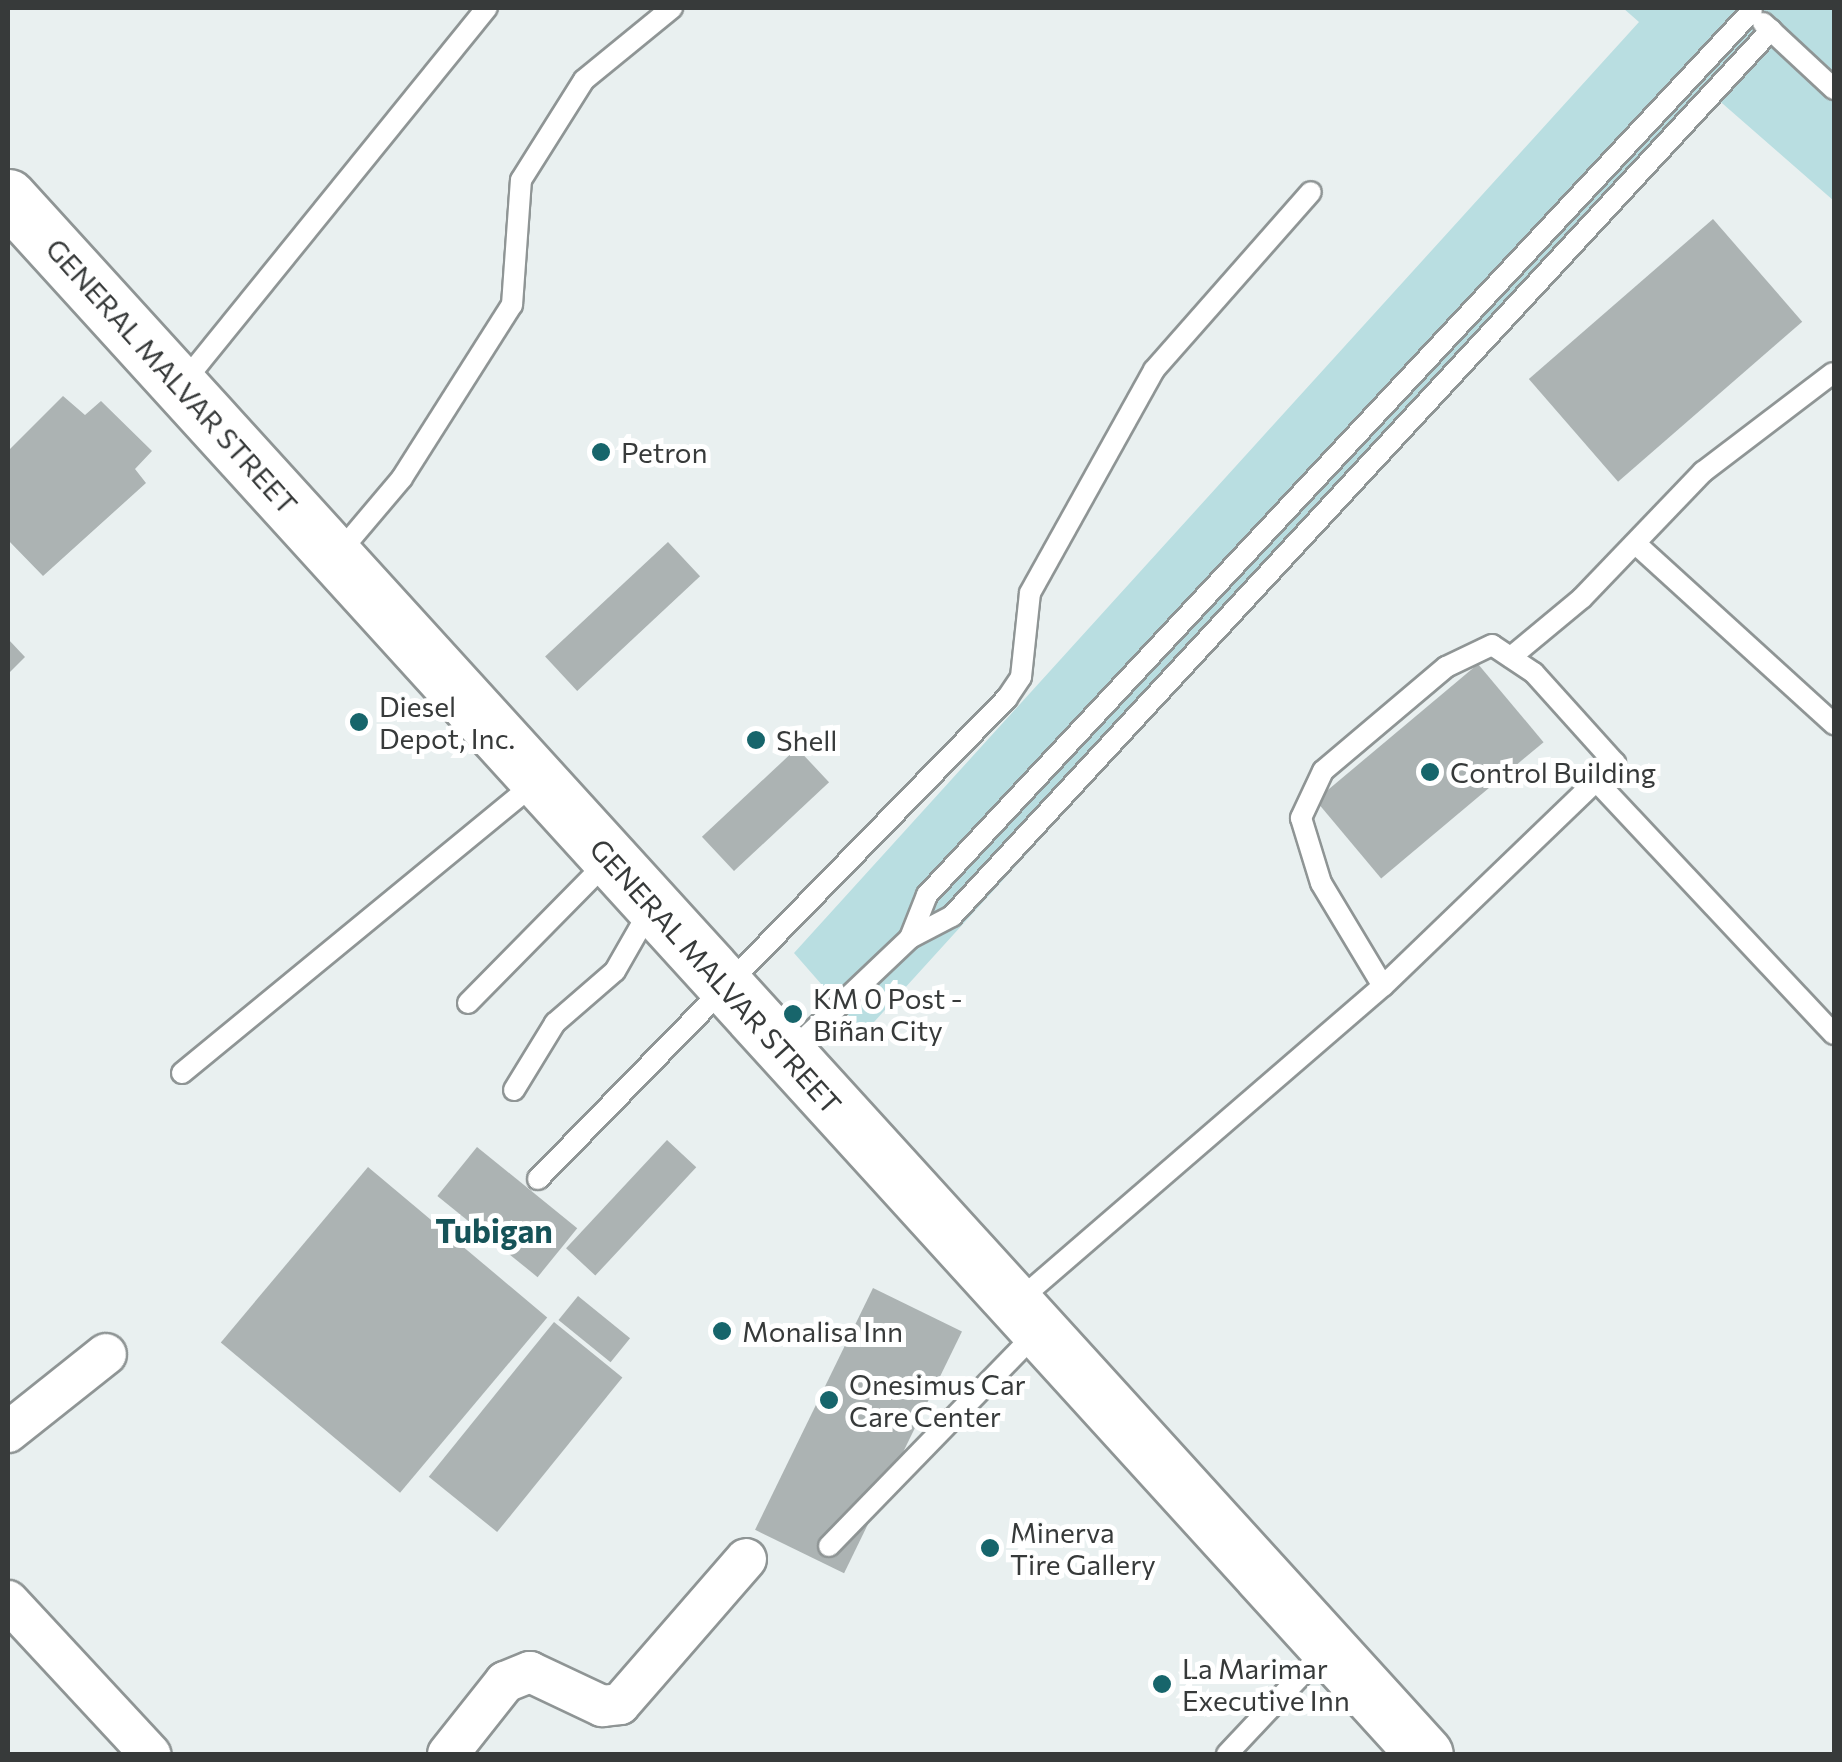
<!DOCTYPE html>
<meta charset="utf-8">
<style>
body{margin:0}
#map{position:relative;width:1842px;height:1762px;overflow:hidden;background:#e9f0f0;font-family:Commissioner,sans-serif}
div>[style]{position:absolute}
.green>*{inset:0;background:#b9dee1}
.building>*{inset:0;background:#acb3b3;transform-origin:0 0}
.roads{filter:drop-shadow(2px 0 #8f9595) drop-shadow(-2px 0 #8f9595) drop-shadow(0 2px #8f9595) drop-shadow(0 -2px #8f9595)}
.service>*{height:20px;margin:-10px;padding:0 10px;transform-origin:10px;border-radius:10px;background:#fff}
.minor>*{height:40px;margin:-20px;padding:0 20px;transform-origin:20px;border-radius:20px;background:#fff}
.trunk>*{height:55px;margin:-27.5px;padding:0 27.5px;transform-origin:27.5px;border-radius:27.5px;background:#fff}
.dots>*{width:28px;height:28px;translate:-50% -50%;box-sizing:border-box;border:5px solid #fff;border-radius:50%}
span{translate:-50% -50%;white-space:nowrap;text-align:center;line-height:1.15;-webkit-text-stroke:10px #fff;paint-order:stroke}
.street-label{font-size:28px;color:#373a3a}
.poi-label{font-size:28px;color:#373a3a}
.left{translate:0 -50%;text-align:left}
.quarter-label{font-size:32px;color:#165358;font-weight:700}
.frame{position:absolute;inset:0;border:10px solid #373a3a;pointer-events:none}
</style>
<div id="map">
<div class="green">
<div style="clip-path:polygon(1623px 8px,1834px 8px,1834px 201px,1715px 97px,864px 1033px,794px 953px,1639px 22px)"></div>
</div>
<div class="building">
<div style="left:1713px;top:219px;width:136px;height:244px;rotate:49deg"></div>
<div style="clip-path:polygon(63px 396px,85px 415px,101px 401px,152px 451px,135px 469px,146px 483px,43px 576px,8px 540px,8px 451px)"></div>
<div style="left:668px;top:542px;width:47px;height:168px;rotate:47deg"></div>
<div style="clip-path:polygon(8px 639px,25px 657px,8px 674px)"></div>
<div style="left:1478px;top:664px;width:102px;height:212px;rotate:50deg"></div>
<div style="left:797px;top:748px;width:47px;height:130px;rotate:47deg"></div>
<div style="left:667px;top:1140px;width:40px;height:148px;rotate:43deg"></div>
<div style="left:477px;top:1147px;width:129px;height:63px;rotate:39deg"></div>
<div style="left:368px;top:1167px;width:234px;height:229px;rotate:40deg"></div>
<div style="left:873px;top:1288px;width:99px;height:269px;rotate:26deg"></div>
<div style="left:578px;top:1296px;width:67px;height:31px;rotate:39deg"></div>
<div style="left:554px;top:1322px;width:88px;height:199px;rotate:39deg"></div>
</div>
<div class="roads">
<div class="service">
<div style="left:1763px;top:23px;width:97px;rotate:42.9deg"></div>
<div style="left:183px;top:383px;width:483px;rotate:-51deg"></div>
<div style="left:1636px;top:544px;width:268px;rotate:42.3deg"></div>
<div style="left:337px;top:555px;width:101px;rotate:-49.8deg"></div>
<div style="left:402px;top:478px;width:205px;rotate:-57.6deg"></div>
<div style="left:512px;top:305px;width:125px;rotate:-85.9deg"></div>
<div style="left:521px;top:180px;width:118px;rotate:-57.8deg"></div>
<div style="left:584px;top:80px;width:114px;rotate:-39.3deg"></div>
<div style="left:1511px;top:657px;width:92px;rotate:-39.7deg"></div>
<div style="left:1582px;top:598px;width:175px;rotate:-46.2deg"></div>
<div style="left:1703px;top:472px;width:163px;rotate:-37.3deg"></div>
<div style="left:1599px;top:784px;width:343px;rotate:46.8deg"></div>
<div style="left:910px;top:938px;width:46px;rotate:-68.4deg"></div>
<div style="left:927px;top:895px;width:1209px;rotate:-46.98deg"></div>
<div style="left:468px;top:1003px;width:199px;rotate:-45.4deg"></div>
<div style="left:790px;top:1052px;width:166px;rotate:-43.5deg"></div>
<div style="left:910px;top:938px;width:47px;rotate:-27.6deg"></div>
<div style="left:952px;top:916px;width:1207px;rotate:-47.25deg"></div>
<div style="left:182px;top:1073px;width:458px;rotate:-39.4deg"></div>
<div style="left:514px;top:1090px;width:79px;rotate:-58.5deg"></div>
<div style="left:555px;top:1023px;width:79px;rotate:-40.9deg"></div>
<div style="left:615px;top:971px;width:70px;rotate:-60.2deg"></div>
<div style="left:538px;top:1179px;width:672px;rotate:-45.72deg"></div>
<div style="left:1007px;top:698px;width:25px;rotate:-56deg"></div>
<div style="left:1021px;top:677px;width:84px;rotate:-83.9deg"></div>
<div style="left:1030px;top:593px;width:255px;rotate:-60.9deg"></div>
<div style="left:1154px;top:370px;width:237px;rotate:-48.6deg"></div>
<div style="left:1018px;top:1301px;width:482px;rotate:-40.8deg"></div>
<div style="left:1383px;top:986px;width:322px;rotate:-43.9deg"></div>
<div style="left:1615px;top:763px;width:121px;rotate:-132deg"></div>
<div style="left:1534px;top:673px;width:50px;rotate:-146.3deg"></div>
<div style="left:1492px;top:645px;width:51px;rotate:154.4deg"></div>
<div style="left:1446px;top:667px;width:161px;rotate:139.8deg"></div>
<div style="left:1323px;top:771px;width:52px;rotate:115.1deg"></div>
<div style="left:1301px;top:818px;width:68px;rotate:72.9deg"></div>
<div style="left:1321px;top:883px;width:120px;rotate:59deg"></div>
<div style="left:829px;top:1546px;width:298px;rotate:-45.8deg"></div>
<div style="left:1227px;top:1754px;width:143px;rotate:-46.7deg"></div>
</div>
<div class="minor">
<div style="left:8px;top:1432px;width:125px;rotate:-38.5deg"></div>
<div style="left:8px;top:1601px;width:209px;rotate:47.1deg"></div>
<div style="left:448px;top:1754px;width:92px;rotate:-51.6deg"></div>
<div style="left:505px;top:1682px;width:27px;rotate:-22deg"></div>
<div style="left:530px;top:1672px;width:80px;rotate:25.3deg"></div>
<div style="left:602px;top:1706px;width:18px;rotate:-6deg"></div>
<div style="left:620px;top:1704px;width:192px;rotate:-49deg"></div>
</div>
<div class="trunk">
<div style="left:8px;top:197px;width:2105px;rotate:47.7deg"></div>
</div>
</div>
<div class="dots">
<div style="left:601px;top:452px;background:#17656b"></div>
<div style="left:359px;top:722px;background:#17656b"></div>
<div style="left:756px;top:740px;background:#17656b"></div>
<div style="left:1430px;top:772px;background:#17656b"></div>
<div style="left:793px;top:1014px;background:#17656b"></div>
<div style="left:722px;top:1331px;background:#17656b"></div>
<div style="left:829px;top:1400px;background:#17656b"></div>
<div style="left:990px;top:1548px;background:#17656b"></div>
<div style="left:1162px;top:1684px;background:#17656b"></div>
</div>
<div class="street-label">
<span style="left:172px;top:376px;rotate:48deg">GENERAL MALVAR STREET</span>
<span style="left:716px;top:976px;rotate:48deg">GENERAL MALVAR STREET</span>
</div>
<div class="poi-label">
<span class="left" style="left:621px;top:452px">Petron</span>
<span class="left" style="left:379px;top:722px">Diesel<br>Depot, Inc.</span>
<span class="left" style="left:776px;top:740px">Shell</span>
<span class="left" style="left:1450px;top:772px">Control Building</span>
<span class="left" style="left:813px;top:1014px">KM 0 Post -<br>Biñan City</span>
<span class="left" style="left:742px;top:1331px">Monalisa Inn</span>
<span class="left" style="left:849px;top:1400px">Onesimus Car<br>Care Center</span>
<span class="left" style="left:1010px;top:1548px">Minerva<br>Tire Gallery</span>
<span class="left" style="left:1182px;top:1684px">La Marimar<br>Executive Inn</span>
</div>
<div class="quarter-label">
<span style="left:494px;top:1230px">Tubigan</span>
</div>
<div class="frame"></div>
</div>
